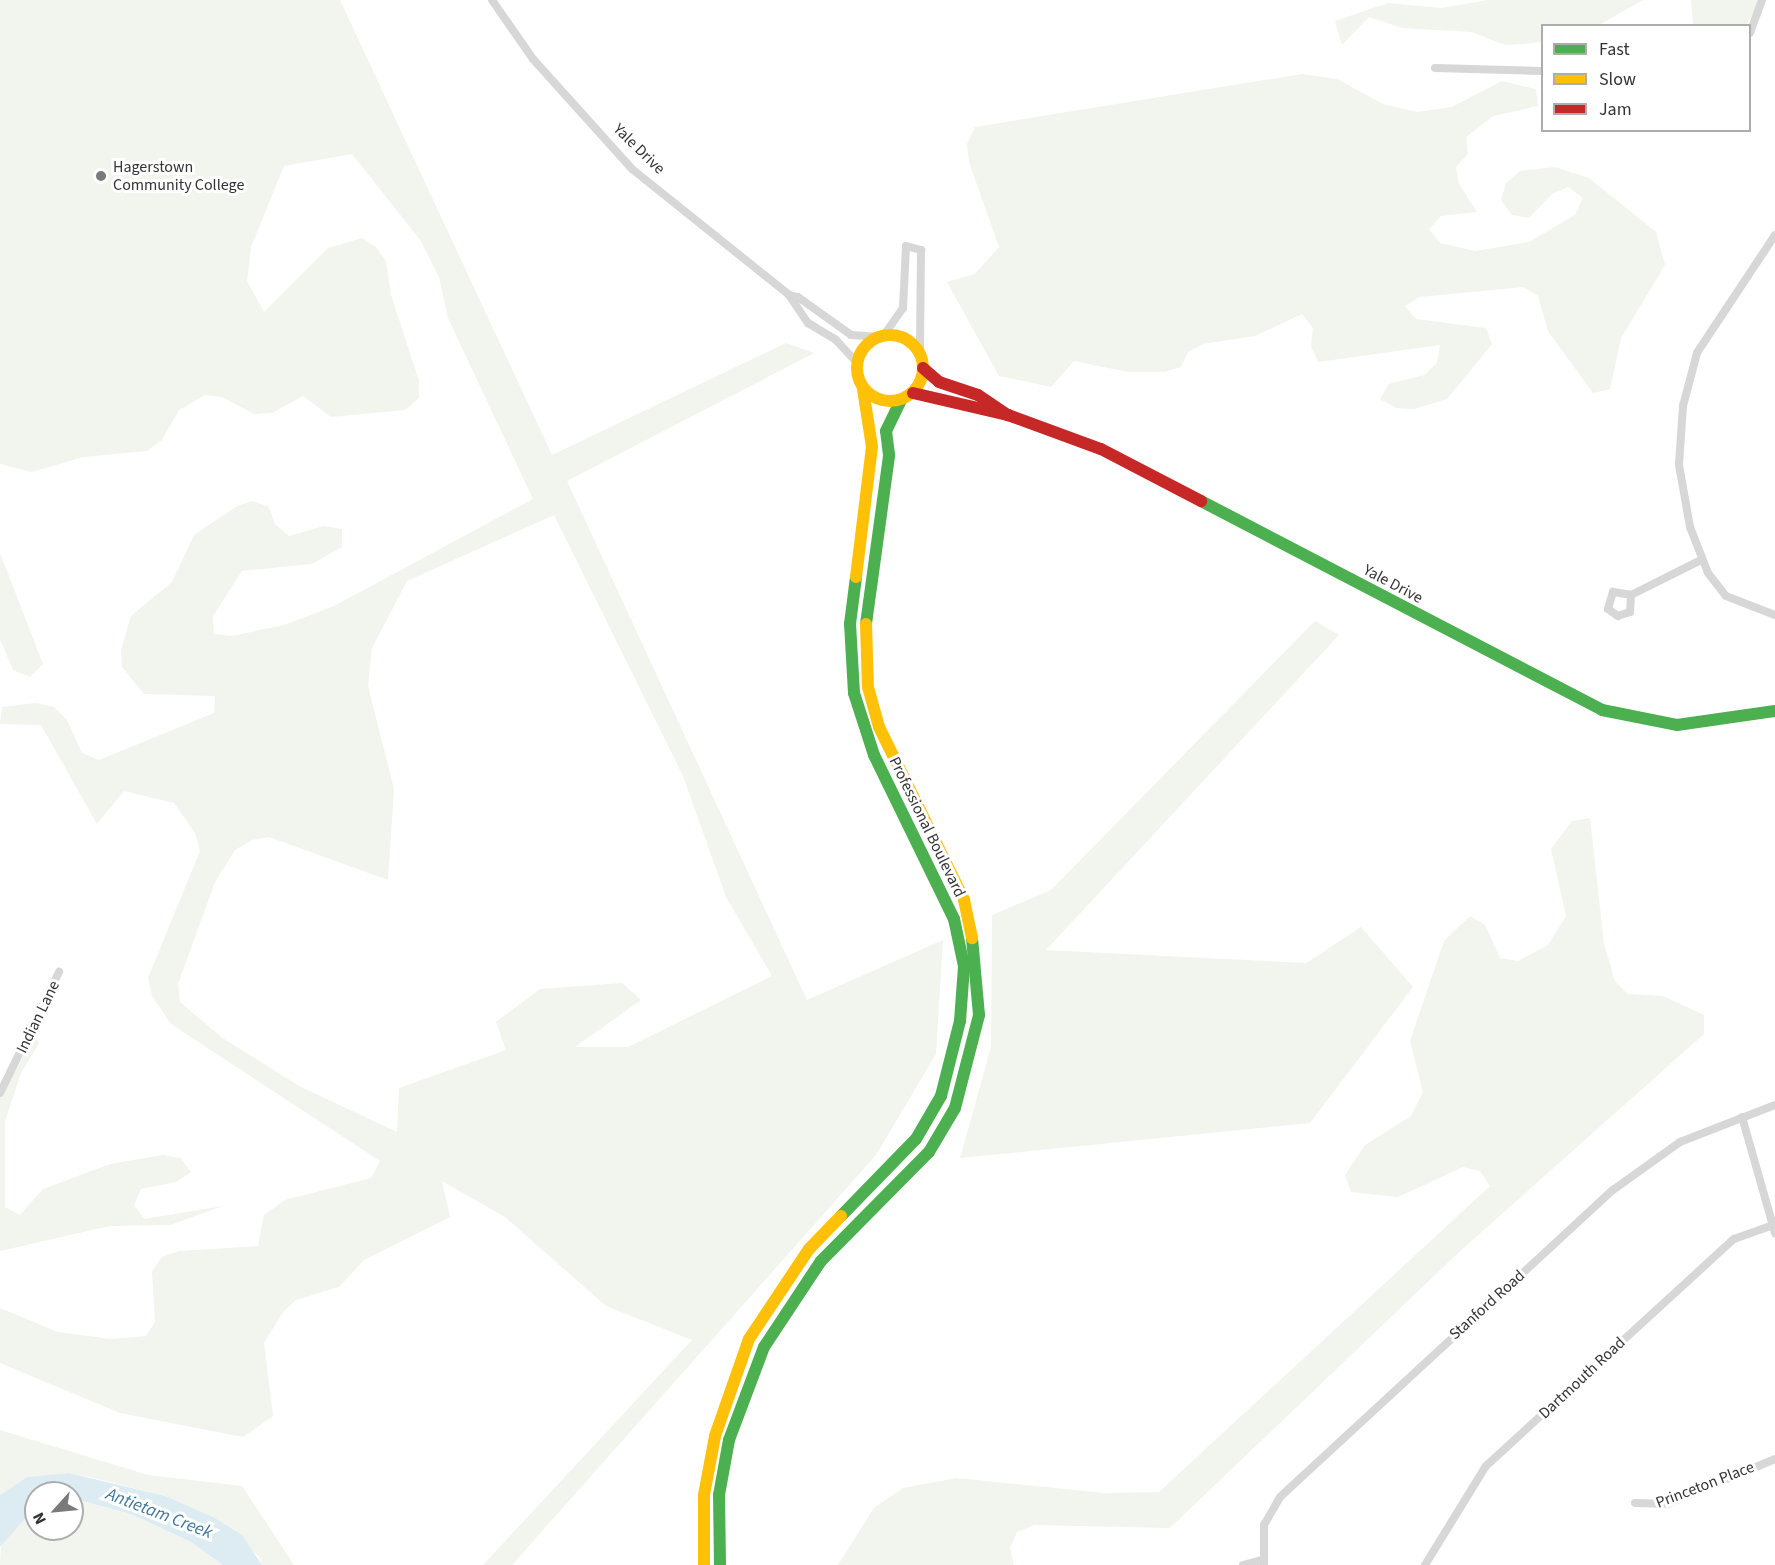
<!DOCTYPE html>
<style>
body{margin:0}
#map{position:relative;width:1775px;height:1565px;overflow:hidden;background:#fff;font-family:"Source Sans 3",sans-serif}
div>[style]{position:absolute}
.green>*{inset:0;background:#f1f5ed}
.water>*{inset:0;background:#ddebf3}
.street>*{height:8px;margin:-4px;padding:0 4px;transform-origin:4px;border-radius:4px;background:#d7d7d7}
.fast>*{height:12px;margin:-6px;padding:0 6px;transform-origin:6px;border-radius:6px;background:#4caf50}
.slow>*{height:12px;margin:-6px;padding:0 6px;transform-origin:6px;border-radius:6px;background:#ffc107}
.slow>.ring{margin:-6px;padding:0;box-sizing:content-box;background:none;border:12px solid #ffc107;border-radius:50%}
.jam>*{height:12px;margin:-6px;padding:0 6px;transform-origin:6px;border-radius:6px;background:#c62828}
.dots>*{width:16px;height:16px;translate:-50% -50%;box-sizing:border-box;border:3px solid #fff;border-radius:50%}
span{translate:-50% -50%;white-space:nowrap;text-align:center;line-height:1.15;-webkit-text-stroke:6px #fff;paint-order:stroke}
.street-label{font-size:16px;color:#333}
.poi-label{font-size:16px;color:#333}
.left{translate:0 -50%;text-align:left}
.water-label{font-size:18px;color:#3f7597;font-style:italic}
.legend{position:absolute;left:1541px;top:24px;width:210px;height:108px;box-sizing:border-box;background:#fff;border:2px solid #adadad;margin:0;padding:8px 10px;list-style:none;font-size:18px;color:#333}
.legend li{display:flex;align-items:center;gap:12px;height:30px}
.legend b{width:30px;border:2px solid #adadad}
.north{position:absolute;left:24px;top:1481px;width:60px;height:60px;box-sizing:border-box;background:#fff;border:2px solid #adadad;border-radius:50%;rotate:243deg;font-size:16px;font-weight:700;line-height:24px;text-align:center;color:#333}
.north::after{content:'';display:block;margin:auto;width:21px;height:27px;background:#7a7a7a;clip-path:polygon(50% 0,100% 100%,50% 72%,0 100%)}
</style>
<div id="map">
<div class="green">
<div style="clip-path:polygon(evenodd,0 0,340px 0,552px 455px,786px 343px,814px 353px,567px 481px,807px 1000px,943px 940px,936px 1054px,876px 1155px,512px 1565px,483px 1565px,692px 1340px,606px 1306px,505px 1217px,442px 1181px,450px 1217px,364px 1260px,339px 1287px,296px 1300px,283px 1312px,264px 1343px,273px 1416px,243px 1437px,120px 1413px,0 1363px,0 1308px,58px 1332px,111px 1339px,146px 1336px,155px 1322px,152px 1271px,162px 1257px,179px 1251px,258px 1246px,264px 1215px,285px 1200px,371px 1178px,380px 1161px,171px 1024px,152px 996px,148px 978px,200px 851px,195px 833px,174px 803px,124px 791px,97px 824px,41px 725px,0 724px,2px 707px,36px 703px,54px 707px,67px 720px,82px 753px,99px 760px,214px 713px,215px 696px,144px 694px,122px 667px,121px 650px,131px 616px,172px 582px,194px 535px,237px 506px,253px 501px,269px 507px,275px 524px,289px 536px,324px 526px,342px 529px,342px 547px,312px 564px,242px 571px,213px 616px,214px 634px,232px 636px,284px 625px,334px 606px,533px 499px,448px 318px,439px 277px,421px 241px,352px 154px,284px 166px,251px 247px,247px 281px,264px 312px,328px 248px,362px 238px,376px 247px,386px 261px,391px 295px,419px 381px,419px 398px,405px 410px,331px 417px,303px 396px,272px 413px,254px 414px,222px 397px,205px 395px,179px 410px,162px 440px,147px 451px,83px 457px,32px 472px,0 464px,0 0,554px 515px,683px 776px,726px 897px,772px 976px,628px 1047px,575px 1047px,641px 1000px,622px 983px,540px 989px,496px 1022px,506px 1050px,399px 1088px,397px 1132px,301px 1087px,224px 1039px,180px 1002px,178px 984px,215px 882px,235px 850px,252px 840px,269px 837px,388px 880px,394px 789px,368px 686px,372px 648px,407px 581px,554px 515px)"></div>
<div style="clip-path:polygon(1488px 0,1643px 0,1599px 25px,1542px 26px,1542px 42px,1523px 44px,1505px 45px,1472px 32px,1402px 28px,1369px 17px,1342px 45px,1335px 21px,1388px 3px,1441px 8px)"></div>
<div style="clip-path:polygon(1691px 0,1762px 0,1745px 26px,1693px 25px)"></div>
<div style="clip-path:polygon(1302px 74px,1337px 79px,1383px 104px,1417px 112px,1452px 107px,1502px 81px,1536px 89px,1538px 106px,1493px 116px,1466px 137px,1468px 154px,1456px 167px,1459px 184px,1477px 212px,1441px 216px,1429px 229px,1440px 243px,1475px 251px,1529px 242px,1575px 215px,1583px 198px,1568px 187px,1552px 194px,1529px 218px,1512px 215px,1501px 200px,1506px 183px,1520px 171px,1555px 167px,1589px 178px,1656px 232px,1665px 265px,1621px 338px,1610px 389px,1593px 393px,1548px 331px,1538px 296px,1523px 287px,1420px 297px,1405px 306px,1416px 319px,1486px 328px,1492px 344px,1447px 399px,1414px 409px,1396px 408px,1380px 399px,1389px 384px,1424px 375px,1437px 363px,1440px 345px,1318px 362px,1311px 346px,1313px 328px,1302px 314px,1255px 336px,1203px 344px,1188px 352px,1181px 367px,1164px 372px,1128px 372px,1074px 361px,1051px 387px,999px 376px,947px 282px,975px 274px,999px 247px,969px 162px,967px 144px,975px 127px)"></div>
<div style="clip-path:polygon(0 553px,43px 664px,30px 677px,13px 670px,0 639px)"></div>
<div style="clip-path:polygon(1315px 621px,1339px 635px,1046px 950px,1306px 963px,1361px 927px,1413px 987px,1310px 1123px,960px 1158px,991px 1047px,992px 915px,1051px 890px)"></div>
<div style="clip-path:polygon(1590px 818px,1604px 944px,1615px 981px,1628px 994px,1663px 996px,1704px 1015px,1704px 1034px,1458px 1253px,1170px 1528px,1034px 1525px,1017px 1532px,1010px 1548px,1014px 1565px,838px 1565px,874px 1508px,903px 1488px,957px 1478px,1104px 1493px,1159px 1492px,1490px 1186px,1480px 1171px,1463px 1167px,1398px 1197px,1351px 1192px,1345px 1175px,1365px 1145px,1411px 1116px,1423px 1092px,1410px 1041px,1444px 941px,1470px 916px,1485px 925px,1500px 958px,1518px 961px,1548px 945px,1566px 916px,1551px 849px,1572px 821px)"></div>
<div style="clip-path:polygon(35px 1035px,39px 1043px,21px 1073px,5px 1121px,5px 1207px,20px 1215px,43px 1189px,110px 1164px,163px 1155px,180px 1158px,191px 1172px,176px 1182px,141px 1189px,134px 1205px,144px 1219px,223px 1206px,170px 1225px,110px 1226px,0 1251px,0 1098px)"></div>
<div style="clip-path:polygon(0 1430px,148px 1475px,242px 1486px,294px 1565px,262px 1565px,259px 1556px,165px 1496px,90px 1477px,69px 1473px,27px 1477px,0 1495px)"></div>
<div style="clip-path:polygon(72px 1498px,131px 1514px,191px 1542px,223px 1565px,0 1565px,1px 1544px,33px 1508px,36px 1529px,72px 1529px)"></div>
</div>
<div class="water">
<div style="clip-path:polygon(69px 1473px,165px 1496px,213px 1517px,242px 1535px,262px 1565px,223px 1565px,191px 1542px,131px 1514px,72px 1498px,72px 1493px,36px 1493px,36px 1506px,0 1547px,0 1495px,27px 1477px)"></div>
</div>
<div class="street">
<div style="left:492px;top:0;width:72px;rotate:55.2deg"></div>
<div style="left:533px;top:59px;width:148px;rotate:48deg"></div>
<div style="left:632px;top:169px;width:201px;rotate:38.7deg"></div>
<div style="left:789px;top:295px;width:34px;rotate:56deg"></div>
<div style="left:808px;top:323px;width:31px;rotate:31deg"></div>
<div style="left:835px;top:339px;width:33px;rotate:47deg"></div>
<div style="left:1750px;top:33px;width:35px;rotate:-70deg"></div>
<div style="left:1435px;top:68px;width:107px;rotate:1.6deg"></div>
<div style="left:1775px;top:235px;width:141px;rotate:123.5deg"></div>
<div style="left:1697px;top:353px;width:55px;rotate:104.8deg"></div>
<div style="left:1683px;top:406px;width:59px;rotate:93.9deg"></div>
<div style="left:1679px;top:465px;width:63px;rotate:79.9deg"></div>
<div style="left:1690px;top:527px;width:49px;rotate:68.6deg"></div>
<div style="left:1708px;top:573px;width:29px;rotate:52deg"></div>
<div style="left:1726px;top:596px;width:53px;rotate:21.2deg"></div>
<div style="left:789px;top:295px;width:9px;rotate:13deg"></div>
<div style="left:798px;top:297px;width:65px;rotate:35.6deg"></div>
<div style="left:851px;top:335px;width:26px;rotate:4deg"></div>
<div style="left:884px;top:335px;width:33px;rotate:-55deg"></div>
<div style="left:903px;top:308px;width:62px;rotate:-87.2deg"></div>
<div style="left:906px;top:246px;width:16px;rotate:15deg"></div>
<div style="left:921px;top:250px;width:104px;rotate:90.6deg"></div>
<div style="left:1631px;top:595px;width:17px;rotate:93deg"></div>
<div style="left:1630px;top:612px;width:13px;rotate:162deg"></div>
<div style="left:1618px;top:616px;width:12px;rotate:-145deg"></div>
<div style="left:1608px;top:609px;width:18px;rotate:-74deg"></div>
<div style="left:1613px;top:592px;width:18px;rotate:9deg"></div>
<div style="left:1631px;top:595px;width:78px;rotate:-26.6deg"></div>
<div style="left:0;top:1093px;width:135px;rotate:-64deg"></div>
<div style="left:1742px;top:1117px;width:121px;rotate:74.1deg"></div>
<div style="left:1635px;top:1503px;width:32px;rotate:2deg"></div>
<div style="left:1667px;top:1504px;width:117px;rotate:-22.6deg"></div>
<div style="left:1243px;top:1565px;width:20px;rotate:-15deg"></div>
<div style="left:1264px;top:1565px;width:40px;rotate:-90deg"></div>
<div style="left:1264px;top:1525px;width:32px;rotate:-60deg"></div>
<div style="left:1280px;top:1497px;width:453px;rotate:-42.7deg"></div>
<div style="left:1613px;top:1190px;width:82px;rotate:-35.6deg"></div>
<div style="left:1680px;top:1142px;width:102px;rotate:-21.3deg"></div>
<div style="left:1425px;top:1565px;width:116px;rotate:-58.4deg"></div>
<div style="left:1486px;top:1466px;width:336px;rotate:-42.5deg"></div>
<div style="left:1734px;top:1239px;width:41px;rotate:-19.7deg"></div>
</div>
<div class="fast">
<div style="left:1201px;top:501px;width:452px;rotate:27.5deg"></div>
<div style="left:1602px;top:710px;width:76px;rotate:11.3deg"></div>
<div style="left:1677px;top:725px;width:99px;rotate:-8.1deg"></div>
<div style="left:866px;top:624px;width:171px;rotate:-82.2deg"></div>
<div style="left:889px;top:455px;width:24px;rotate:-97deg"></div>
<div style="left:886px;top:431px;width:34px;rotate:-64deg"></div>
<div style="left:841px;top:1216px;width:107px;rotate:-45.8deg"></div>
<div style="left:916px;top:1139px;width:50px;rotate:-59.8deg"></div>
<div style="left:941px;top:1096px;width:77px;rotate:-75.8deg"></div>
<div style="left:960px;top:1021px;width:55px;rotate:-85.8deg"></div>
<div style="left:964px;top:966px;width:48px;rotate:-102deg"></div>
<div style="left:954px;top:919px;width:182px;rotate:-116deg"></div>
<div style="left:874px;top:755px;width:65px;rotate:-107.9deg"></div>
<div style="left:854px;top:693px;width:69px;rotate:-93.3deg"></div>
<div style="left:850px;top:624px;width:47px;rotate:-82.7deg"></div>
<div style="left:720px;top:1565px;width:70px;rotate:-90.8deg"></div>
<div style="left:719px;top:1495px;width:56px;rotate:-79.7deg"></div>
<div style="left:729px;top:1440px;width:99px;rotate:-69.4deg"></div>
<div style="left:764px;top:1347px;width:103px;rotate:-56.5deg"></div>
<div style="left:821px;top:1261px;width:153px;rotate:-45.3deg"></div>
<div style="left:929px;top:1152px;width:51px;rotate:-59.4deg"></div>
<div style="left:955px;top:1108px;width:96px;rotate:-75.5deg"></div>
<div style="left:979px;top:1015px;width:77px;rotate:-95.2deg"></div>
</div>
<div class="slow">
<div class="ring" style="left:857px;top:335px;width:54px;height:54px"></div>
<div style="left:856px;top:577px;width:131px;rotate:-83deg"></div>
<div style="left:872px;top:447px;width:59px;rotate:-98.8deg"></div>
<div style="left:866px;top:624px;width:63px;rotate:88.2deg"></div>
<div style="left:868px;top:687px;width:41px;rotate:74.6deg"></div>
<div style="left:879px;top:727px;width:193px;rotate:63.8deg"></div>
<div style="left:964px;top:900px;width:39px;rotate:78deg"></div>
<div style="left:704px;top:1565px;width:70px;rotate:-90deg"></div>
<div style="left:704px;top:1495px;width:60px;rotate:-79.4deg"></div>
<div style="left:715px;top:1436px;width:103px;rotate:-70.7deg"></div>
<div style="left:749px;top:1339px;width:108px;rotate:-56.3deg"></div>
<div style="left:809px;top:1249px;width:46px;rotate:-45.9deg"></div>
</div>
<div class="jam">
<div style="left:923px;top:368px;width:21px;rotate:41deg"></div>
<div style="left:939px;top:382px;width:41px;rotate:18.4deg"></div>
<div style="left:978px;top:395px;width:36px;rotate:34deg"></div>
<div style="left:913px;top:393px;width:98px;rotate:13deg"></div>
<div style="left:1008px;top:415px;width:99px;rotate:20.1deg"></div>
<div style="left:1101px;top:449px;width:113px;rotate:27.5deg"></div>
</div>
<div class="dots">
<div style="left:101px;top:176px;background:#7a7a7a"></div>
</div>
<div class="street-label">
<span style="left:639px;top:149px;rotate:44deg">Yale Drive</span>
<span style="left:1393px;top:584px;rotate:28deg">Yale Drive</span>
<span style="left:927px;top:827px;rotate:64deg">Professional Boulevard</span>
<span style="left:38px;top:1017px;rotate:-64deg">Indian Lane</span>
<span style="left:1487px;top:1305px;rotate:-42deg">Stanford Road</span>
<span style="left:1582px;top:1378px;rotate:-43deg">Dartmouth Road</span>
<span style="left:1705px;top:1485px;rotate:-21deg">Princeton Place</span>
</div>
<div class="poi-label">
<span class="left" style="left:113px;top:176px">Hagerstown<br>Community College</span>
</div>
<div class="water-label">
<span style="left:159px;top:1514px;rotate:21deg">Antietam Creek</span>
</div>
<ul class="legend">
<li><b style="height:8px;background:#4caf50"></b>Fast</li>
<li><b style="height:8px;background:#ffc107"></b>Slow</li>
<li><b style="height:8px;background:#c62828"></b>Jam</li>
</ul>
<div class="north">N</div>
</div>
